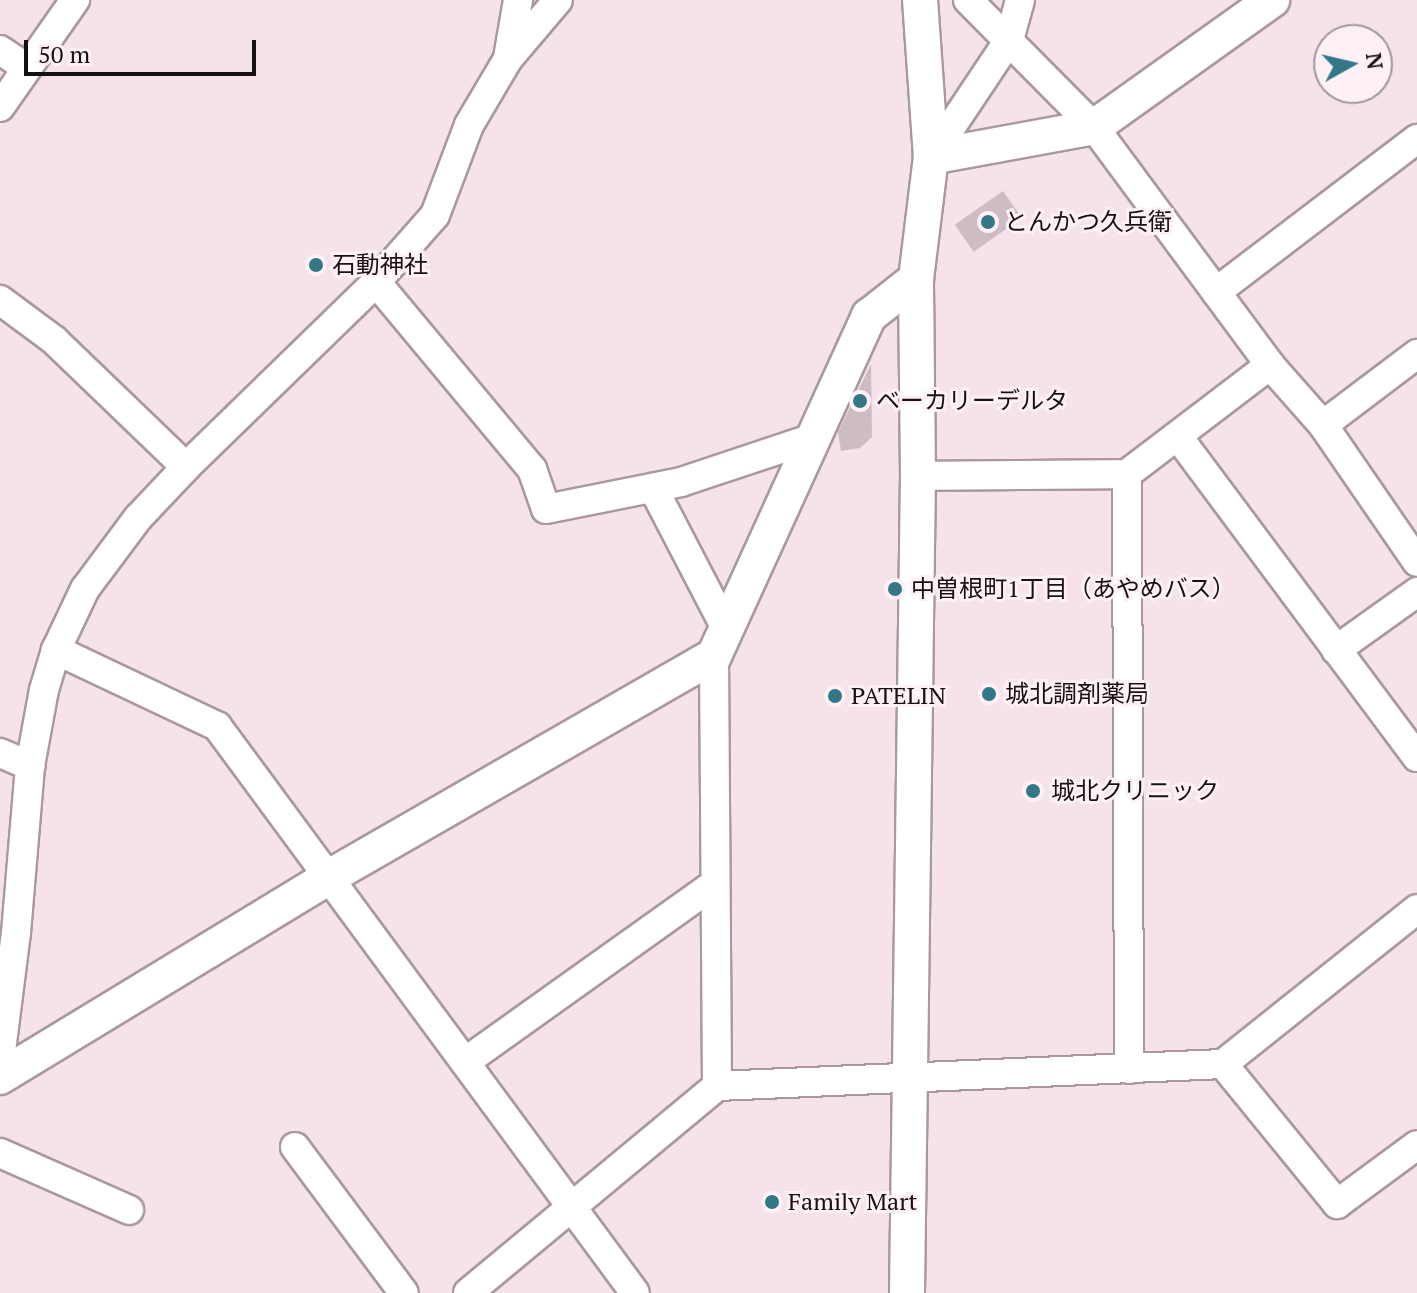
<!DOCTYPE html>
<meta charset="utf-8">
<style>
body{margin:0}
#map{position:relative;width:1417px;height:1293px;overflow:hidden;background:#f5e2ea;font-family:"PT Serif","Noto Sans JP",serif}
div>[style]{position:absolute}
.building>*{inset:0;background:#cebcc4;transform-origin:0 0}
.roads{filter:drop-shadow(2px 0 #aa98a0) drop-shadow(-2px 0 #aa98a0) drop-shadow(0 2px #aa98a0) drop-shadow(0 -2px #aa98a0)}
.minor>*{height:28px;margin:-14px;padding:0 14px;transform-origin:14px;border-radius:14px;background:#fff}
.tertiary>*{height:34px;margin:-17px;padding:0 17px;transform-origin:17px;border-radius:17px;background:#fff}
.dots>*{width:22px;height:22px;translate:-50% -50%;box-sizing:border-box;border:4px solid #fdf1f6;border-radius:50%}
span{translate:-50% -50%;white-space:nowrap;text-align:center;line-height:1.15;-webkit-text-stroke:6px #fdf1f6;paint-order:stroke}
.poi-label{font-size:24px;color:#181114}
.left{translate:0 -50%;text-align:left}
.north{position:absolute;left:1313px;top:24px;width:80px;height:80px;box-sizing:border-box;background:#fdf1f6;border:2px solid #a1979c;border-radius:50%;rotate:82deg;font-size:22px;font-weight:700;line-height:32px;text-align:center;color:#181114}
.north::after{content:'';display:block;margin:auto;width:28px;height:36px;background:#347788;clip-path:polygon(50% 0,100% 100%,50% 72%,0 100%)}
.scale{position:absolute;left:24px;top:40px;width:232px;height:36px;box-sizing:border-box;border:4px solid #181114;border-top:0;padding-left:10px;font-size:24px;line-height:28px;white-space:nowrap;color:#181114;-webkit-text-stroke:6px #fdf1f6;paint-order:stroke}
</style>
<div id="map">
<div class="building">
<div style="left:1003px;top:191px;width:33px;height:59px;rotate:55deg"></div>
<div style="clip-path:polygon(871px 364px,872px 437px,860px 448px,841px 451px,838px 432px)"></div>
</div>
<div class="roads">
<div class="minor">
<div style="left:968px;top:0;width:179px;rotate:45.2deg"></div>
<div style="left:1094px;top:127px;width:296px;rotate:53.5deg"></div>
<div style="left:1270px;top:365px;width:80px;rotate:48.5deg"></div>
<div style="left:1323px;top:425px;width:166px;rotate:55.5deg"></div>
<div style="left:0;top:50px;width:32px;rotate:34deg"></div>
<div style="left:508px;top:58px;width:59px;rotate:-80.2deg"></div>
<div style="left:0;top:107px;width:131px;rotate:-55deg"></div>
<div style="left:931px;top:157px;width:141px;rotate:-56.3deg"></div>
<div style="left:1009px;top:40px;width:41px;rotate:-74.6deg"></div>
<div style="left:376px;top:282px;width:244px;rotate:50.2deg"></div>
<div style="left:532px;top:469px;width:42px;rotate:70.7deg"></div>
<div style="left:546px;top:509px;width:138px;rotate:-11.3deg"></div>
<div style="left:681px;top:482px;width:139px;rotate:-18.4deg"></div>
<div style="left:1216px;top:292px;width:253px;rotate:-37.3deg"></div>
<div style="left:0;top:300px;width:67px;rotate:36.5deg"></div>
<div style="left:54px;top:340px;width:183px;rotate:43.9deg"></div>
<div style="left:1323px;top:425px;width:118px;rotate:-37.1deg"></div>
<div style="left:1179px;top:438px;width:398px;rotate:53.3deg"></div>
<div style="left:1127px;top:474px;width:595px;rotate:89.81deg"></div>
<div style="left:918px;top:476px;width:209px;rotate:-0.5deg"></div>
<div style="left:1127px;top:474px;width:180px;rotate:-37.3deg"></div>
<div style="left:653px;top:488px;width:158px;rotate:62.5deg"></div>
<div style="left:56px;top:650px;width:178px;rotate:25.3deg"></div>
<div style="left:217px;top:726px;width:704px;rotate:53.6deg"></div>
<div style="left:1336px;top:650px;width:100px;rotate:-35.6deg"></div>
<div style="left:714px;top:656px;width:430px;rotate:89.6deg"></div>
<div style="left:0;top:753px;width:33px;rotate:23deg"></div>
<div style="left:0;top:1059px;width:127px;rotate:-82.8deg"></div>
<div style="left:16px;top:933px;width:168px;rotate:-85.2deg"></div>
<div style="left:30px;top:766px;width:77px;rotate:-79.6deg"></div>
<div style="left:44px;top:690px;width:42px;rotate:-73.3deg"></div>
<div style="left:56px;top:650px;width:68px;rotate:-64.6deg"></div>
<div style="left:85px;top:589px;width:89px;rotate:-53.3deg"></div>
<div style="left:138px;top:518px;width:70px;rotate:-46.7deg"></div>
<div style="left:186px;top:467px;width:265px;rotate:-44.2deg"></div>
<div style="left:376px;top:282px;width:89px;rotate:-48.6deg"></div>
<div style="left:435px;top:215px;width:96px;rotate:-69.3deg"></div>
<div style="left:469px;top:125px;width:77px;rotate:-59.4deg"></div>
<div style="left:508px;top:59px;width:77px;rotate:-49.7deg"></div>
<div style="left:465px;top:1062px;width:307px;rotate:-35.5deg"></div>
<div style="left:1223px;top:1064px;width:248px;rotate:-38.6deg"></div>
<div style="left:295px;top:1147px;width:182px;rotate:53.3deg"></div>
<div style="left:0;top:1153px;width:141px;rotate:23.8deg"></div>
<div style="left:468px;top:1293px;width:324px;rotate:-39.7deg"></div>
<div style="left:717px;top:1086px;width:506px;rotate:-2.49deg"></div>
<div style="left:1223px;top:1064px;width:181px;rotate:50.8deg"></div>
<div style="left:1337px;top:1204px;width:99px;rotate:-36.4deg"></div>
</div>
<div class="tertiary">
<div style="left:931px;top:157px;width:166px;rotate:-10.4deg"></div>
<div style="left:1094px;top:127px;width:219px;rotate:-35.5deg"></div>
<div style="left:0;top:1077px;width:385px;rotate:-31.3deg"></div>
<div style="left:329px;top:877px;width:444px;rotate:-29.9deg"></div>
<div style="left:714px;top:656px;width:374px;rotate:-65.5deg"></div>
<div style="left:869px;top:316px;width:60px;rotate:-38.2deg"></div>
<div style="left:907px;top:1293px;width:817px;rotate:-89.23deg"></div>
<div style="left:918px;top:476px;width:197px;rotate:-90.6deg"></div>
<div style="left:916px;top:279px;width:123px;rotate:-83deg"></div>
<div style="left:931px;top:157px;width:157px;rotate:-94deg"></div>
</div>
</div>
<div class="dots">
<div style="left:988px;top:222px;background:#347788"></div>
<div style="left:316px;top:265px;background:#347788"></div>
<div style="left:860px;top:401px;background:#347788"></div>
<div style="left:895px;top:589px;background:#347788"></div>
<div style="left:989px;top:694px;background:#347788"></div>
<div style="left:835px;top:696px;background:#347788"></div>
<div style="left:1033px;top:791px;background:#347788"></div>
<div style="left:772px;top:1202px;background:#347788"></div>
</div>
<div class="poi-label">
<span class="left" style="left:1004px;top:222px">とんかつ久兵衛</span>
<span class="left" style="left:332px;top:265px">石動神社</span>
<span class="left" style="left:876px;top:401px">ベーカリーデルタ</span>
<span class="left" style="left:911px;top:589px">中曽根町1丁目（あやめバス）</span>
<span class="left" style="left:1005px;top:694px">城北調剤薬局</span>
<span class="left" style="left:851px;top:696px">PATELIN</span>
<span class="left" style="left:1051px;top:791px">城北クリニック</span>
<span class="left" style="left:788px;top:1202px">Family Mart</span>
</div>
<div class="north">N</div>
<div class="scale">50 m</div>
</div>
